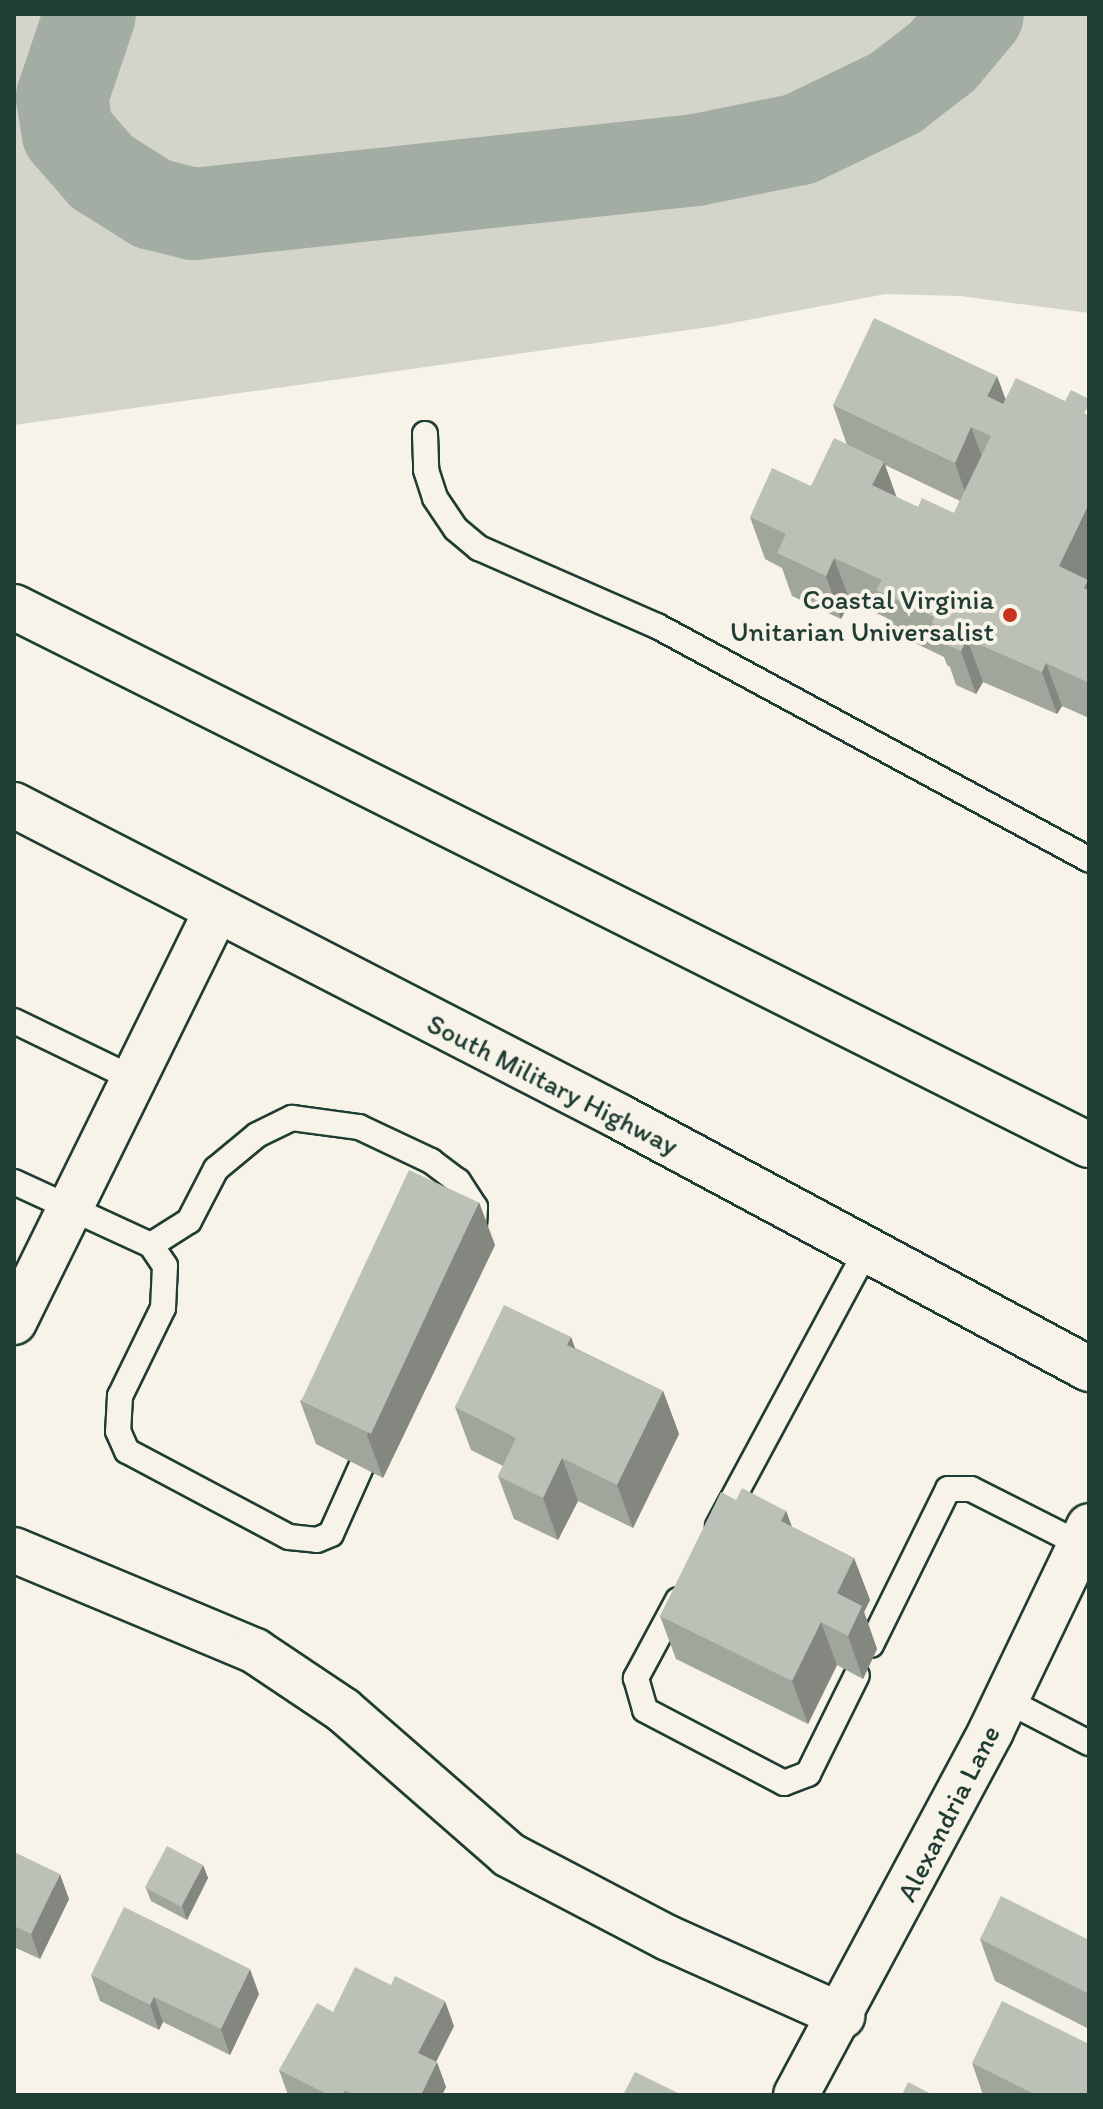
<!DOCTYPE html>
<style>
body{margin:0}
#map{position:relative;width:1103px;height:2109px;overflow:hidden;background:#f7f3e8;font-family:Itim,sans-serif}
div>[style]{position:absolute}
.green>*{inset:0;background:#d3d5ca}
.water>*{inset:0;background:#a4ada3}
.river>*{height:92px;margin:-46px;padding:0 46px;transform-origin:46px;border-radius:46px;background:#a4ada3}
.roads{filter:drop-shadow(2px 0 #1f3d34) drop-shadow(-2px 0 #1f3d34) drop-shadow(0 2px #1f3d34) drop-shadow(0 -2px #1f3d34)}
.lane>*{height:24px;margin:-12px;padding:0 12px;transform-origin:12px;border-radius:12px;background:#f7f3e8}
.street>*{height:44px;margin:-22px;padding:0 22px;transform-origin:22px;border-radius:22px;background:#f7f3e8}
.primary>*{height:44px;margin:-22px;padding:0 22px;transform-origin:22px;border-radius:22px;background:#f7f3e8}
.wall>*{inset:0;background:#a1a69d}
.shaded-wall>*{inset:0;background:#83877f}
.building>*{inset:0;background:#bbc1b6;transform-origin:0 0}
.dots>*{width:22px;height:22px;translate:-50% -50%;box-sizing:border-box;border:4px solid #f7f3e8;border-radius:50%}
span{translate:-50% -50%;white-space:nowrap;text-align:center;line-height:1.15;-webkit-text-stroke:8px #f7f3e8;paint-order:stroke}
.poi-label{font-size:28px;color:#1f3d34}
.right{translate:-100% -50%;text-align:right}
.street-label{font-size:28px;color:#1f3d34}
.frame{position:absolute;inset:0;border:16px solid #1f3d34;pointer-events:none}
</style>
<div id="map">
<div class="green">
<div style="clip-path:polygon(14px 14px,947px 14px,955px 33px,987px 33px,1016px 14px,1089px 14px,1089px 313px,960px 296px,886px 294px,716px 326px,14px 425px)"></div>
</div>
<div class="water">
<div style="clip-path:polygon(947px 14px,1016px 14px,987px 33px,955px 33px)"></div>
</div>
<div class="river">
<div style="left:90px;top:14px;width:88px;rotate:108.6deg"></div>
<div style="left:62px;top:97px;width:36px;rotate:81deg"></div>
<div style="left:68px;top:133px;width:52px;rotate:48.9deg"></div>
<div style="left:102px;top:172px;width:60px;rotate:32.1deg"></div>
<div style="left:153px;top:204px;width:42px;rotate:13.7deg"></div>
<div style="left:194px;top:214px;width:505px;rotate:-6.14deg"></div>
<div style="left:696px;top:160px;width:106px;rotate:-11.4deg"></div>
<div style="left:800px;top:139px;width:106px;rotate:-25.8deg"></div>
<div style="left:895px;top:93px;width:59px;rotate:-37.5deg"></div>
<div style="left:942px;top:57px;width:56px;rotate:-50.1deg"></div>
</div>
<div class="roads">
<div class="lane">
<div style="left:425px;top:434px;width:36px;rotate:88deg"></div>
<div style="left:426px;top:470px;width:29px;rotate:72deg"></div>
<div style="left:435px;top:498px;width:37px;rotate:56deg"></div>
<div style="left:456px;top:529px;width:30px;rotate:40deg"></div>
<div style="left:479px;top:548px;width:194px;rotate:23.7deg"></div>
<div style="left:657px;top:626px;width:491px;rotate:28.4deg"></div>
<div style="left:14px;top:1021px;width:133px;rotate:25.8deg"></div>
<div style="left:14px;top:1182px;width:151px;rotate:24.7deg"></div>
<div style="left:151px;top:1245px;width:25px;rotate:56deg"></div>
<div style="left:165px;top:1266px;width:42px;rotate:92.7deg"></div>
<div style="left:163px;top:1308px;width:98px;rotate:116deg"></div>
<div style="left:120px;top:1396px;width:35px;rotate:93deg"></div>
<div style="left:118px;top:1431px;width:22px;rotate:66deg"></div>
<div style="left:127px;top:1451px;width:183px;rotate:28deg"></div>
<div style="left:289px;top:1537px;width:28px;rotate:6deg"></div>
<div style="left:317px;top:1540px;width:15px;rotate:-23deg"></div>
<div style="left:331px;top:1534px;width:73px;rotate:-65.9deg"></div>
<div style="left:151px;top:1245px;width:45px;rotate:-32.3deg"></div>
<div style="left:189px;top:1221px;width:59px;rotate:-62.6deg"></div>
<div style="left:216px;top:1169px;width:53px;rotate:-39.7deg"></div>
<div style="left:257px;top:1135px;width:39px;rotate:-26deg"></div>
<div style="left:292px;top:1118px;width:68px;rotate:7.7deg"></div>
<div style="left:359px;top:1127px;width:80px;rotate:25.3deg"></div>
<div style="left:431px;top:1161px;width:34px;rotate:37deg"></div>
<div style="left:458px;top:1181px;width:31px;rotate:57deg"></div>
<div style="left:475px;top:1207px;width:21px;rotate:93deg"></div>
<div style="left:718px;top:1526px;width:315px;rotate:-61.7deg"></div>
<div style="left:678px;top:1600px;width:89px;rotate:118.3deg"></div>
<div style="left:636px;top:1678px;width:33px;rotate:74deg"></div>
<div style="left:645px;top:1710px;width:157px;rotate:27.7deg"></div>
<div style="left:784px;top:1783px;width:26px;rotate:-21deg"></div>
<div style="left:808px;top:1774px;width:110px;rotate:-63.7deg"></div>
<div style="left:871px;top:1645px;width:174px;rotate:-63.7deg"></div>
<div style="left:948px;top:1489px;width:23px"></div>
<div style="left:971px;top:1489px;width:122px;rotate:26.8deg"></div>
<div style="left:1006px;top:1700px;width:93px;rotate:27.4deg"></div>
</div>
<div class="street">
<div style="left:14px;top:1322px;width:459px;rotate:-63.8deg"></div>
<div style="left:14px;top:1550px;width:261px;rotate:22.7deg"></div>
<div style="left:255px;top:1651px;width:106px;rotate:33.8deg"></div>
<div style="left:343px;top:1710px;width:220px;rotate:41.1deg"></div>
<div style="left:509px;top:1855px;width:179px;rotate:27.6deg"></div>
<div style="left:668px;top:1938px;width:191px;rotate:24.1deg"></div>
<div style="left:796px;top:2095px;width:413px;rotate:-61.8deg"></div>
<div style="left:991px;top:1731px;width:227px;rotate:-64.4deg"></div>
</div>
<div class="primary">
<div style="left:14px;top:607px;width:1202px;rotate:26.59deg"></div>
<div style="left:14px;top:805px;width:679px;rotate:27.24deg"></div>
<div style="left:618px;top:1116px;width:535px;rotate:28.24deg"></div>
</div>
</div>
<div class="wall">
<div style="clip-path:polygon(evenodd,1005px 400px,1089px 578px,1089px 718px,1062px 706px,1057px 714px,983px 682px,976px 694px,956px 685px,950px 667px,947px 665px,944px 657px,892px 632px,887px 618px,850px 601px,841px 619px,792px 596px,782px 568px,765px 559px,750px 517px,811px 486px,847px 445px,833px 405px,1005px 400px,885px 465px,960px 501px,954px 513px,918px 507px,896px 497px,885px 465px)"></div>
<div style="clip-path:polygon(495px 1245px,383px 1478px,316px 1444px,300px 1401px)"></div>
<div style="clip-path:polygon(571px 1337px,575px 1348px,663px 1391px,679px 1434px,633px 1528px,578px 1501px,558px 1540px,514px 1519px,498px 1476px,503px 1466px,471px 1450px,455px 1407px)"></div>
<div style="clip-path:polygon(736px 1500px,786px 1511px,792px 1527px,854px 1558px,870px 1600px,864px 1612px,877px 1649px,863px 1679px,837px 1665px,808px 1724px,676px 1659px,660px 1616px)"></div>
<div style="clip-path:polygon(14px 1852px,69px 1899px,40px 1959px,14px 1947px)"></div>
<div style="clip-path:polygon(203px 1865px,208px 1878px,187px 1920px,151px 1901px,146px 1888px)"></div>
<div style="clip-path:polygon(980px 1939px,1089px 1940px,1089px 2029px,995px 1981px)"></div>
<div style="clip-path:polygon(91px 1975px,259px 1994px,230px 2055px,163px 2022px,159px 2030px,100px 2001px)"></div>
<div style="clip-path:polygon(333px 2012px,454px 2026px,436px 2061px,446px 2087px,442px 2095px,288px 2095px,279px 2070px)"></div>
<div style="clip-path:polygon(972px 2063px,1089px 2095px,983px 2095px)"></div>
</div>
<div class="shaded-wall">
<div style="clip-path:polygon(997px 376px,1013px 419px,987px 396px)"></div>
<div style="clip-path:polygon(971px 427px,987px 470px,970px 506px,955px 463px)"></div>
<div style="clip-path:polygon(884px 462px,899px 504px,872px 485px)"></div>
<div style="clip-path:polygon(1089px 503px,1088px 580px,1089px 602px,1059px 566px)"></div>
<div style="clip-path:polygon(834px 558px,850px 601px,841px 619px,826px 576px)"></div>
<div style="clip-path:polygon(967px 639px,983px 682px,976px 694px,961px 651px)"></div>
<div style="clip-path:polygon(1046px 663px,1062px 706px,1057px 714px,1042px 672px)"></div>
<div style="clip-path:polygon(479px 1202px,495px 1245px,383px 1478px,367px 1435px)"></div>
<div style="clip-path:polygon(571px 1337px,586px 1380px,567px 1345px)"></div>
<div style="clip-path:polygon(663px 1391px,679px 1434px,633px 1528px,617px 1485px)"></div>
<div style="clip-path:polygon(562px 1458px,578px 1501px,558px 1540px,543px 1498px)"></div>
<div style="clip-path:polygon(786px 1511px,802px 1554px,781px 1521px)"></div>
<div style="clip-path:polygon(854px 1558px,870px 1600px,864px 1612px,877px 1649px,863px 1679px,848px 1636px,837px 1593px)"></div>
<div style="clip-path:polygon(821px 1622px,837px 1665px,808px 1724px,792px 1681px)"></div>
<div style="clip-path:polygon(203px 1865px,208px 1878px,187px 1920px,182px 1906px)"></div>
<div style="clip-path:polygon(60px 1874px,69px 1899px,40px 1959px,31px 1934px)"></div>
<div style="clip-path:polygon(250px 1969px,259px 1994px,230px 2055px,221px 2029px)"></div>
<div style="clip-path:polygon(154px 1997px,163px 2022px,159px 2030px,150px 2005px)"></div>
<div style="clip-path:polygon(445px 2001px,454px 2026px,428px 2078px,418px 2053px)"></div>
<div style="clip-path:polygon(437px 2062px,446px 2087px,442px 2095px,421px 2095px)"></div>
</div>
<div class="building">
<div style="clip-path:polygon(874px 318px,997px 376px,987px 396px,1003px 404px,1016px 378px,1065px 401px,1071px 390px,1089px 399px,1089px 405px,1084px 413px,1089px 416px,1089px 503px,1059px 566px,1088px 580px,1084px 588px,1089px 591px,1089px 683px,1046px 663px,1042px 672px,967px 639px,961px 651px,941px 642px,946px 630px,932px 623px,934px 617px,876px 590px,882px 580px,834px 558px,826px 576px,777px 553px,786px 534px,750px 517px,772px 468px,811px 486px,834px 438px,884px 462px,872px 485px,918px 507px,922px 498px,954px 513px,991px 436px,971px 427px,955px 463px,833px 405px)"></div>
<div style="left:409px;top:1170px;width:77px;height:255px;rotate:25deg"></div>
<div style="clip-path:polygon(504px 1305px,571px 1337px,567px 1345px,663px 1391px,617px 1485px,562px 1458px,543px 1498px,498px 1476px,516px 1438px,455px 1407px)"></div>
<div style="clip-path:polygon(742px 1488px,786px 1511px,781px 1521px,854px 1558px,837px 1593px,862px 1606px,848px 1636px,821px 1622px,792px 1681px,660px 1616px,721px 1492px,736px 1500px)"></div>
<div style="left:167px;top:1846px;width:41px;height:47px;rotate:28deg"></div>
<div style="clip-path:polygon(14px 1852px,60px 1874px,31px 1934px,14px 1926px)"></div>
<div style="clip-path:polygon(1001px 1896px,1089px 1940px,1089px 1994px,980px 1939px)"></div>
<div style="clip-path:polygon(124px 1907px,250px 1969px,221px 2029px,154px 1997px,150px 2005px,91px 1975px)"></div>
<div style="clip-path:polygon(355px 1967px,391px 1985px,395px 1976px,445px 2001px,418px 2053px,437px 2062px,421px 2095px,355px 2095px,345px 2090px,342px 2095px,329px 2095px,279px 2070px,317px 2003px,333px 2012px)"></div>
<div style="clip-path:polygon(1002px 2001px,1089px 2044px,1089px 2095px,1036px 2095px,972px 2063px)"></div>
<div style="clip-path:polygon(635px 2072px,680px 2094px,679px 2095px,623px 2095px)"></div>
<div style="clip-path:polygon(908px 2082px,933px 2095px,902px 2095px)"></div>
</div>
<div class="dots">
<div style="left:1010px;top:615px;background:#c8321e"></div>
</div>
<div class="poi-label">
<span class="right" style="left:994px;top:615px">Coastal Virginia<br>Unitarian Universalist</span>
</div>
<div class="street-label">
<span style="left:553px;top:1084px;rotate:27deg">South Military Highway</span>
<span style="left:948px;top:1813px;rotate:-63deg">Alexandria Lane</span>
</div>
<div class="frame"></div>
</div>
